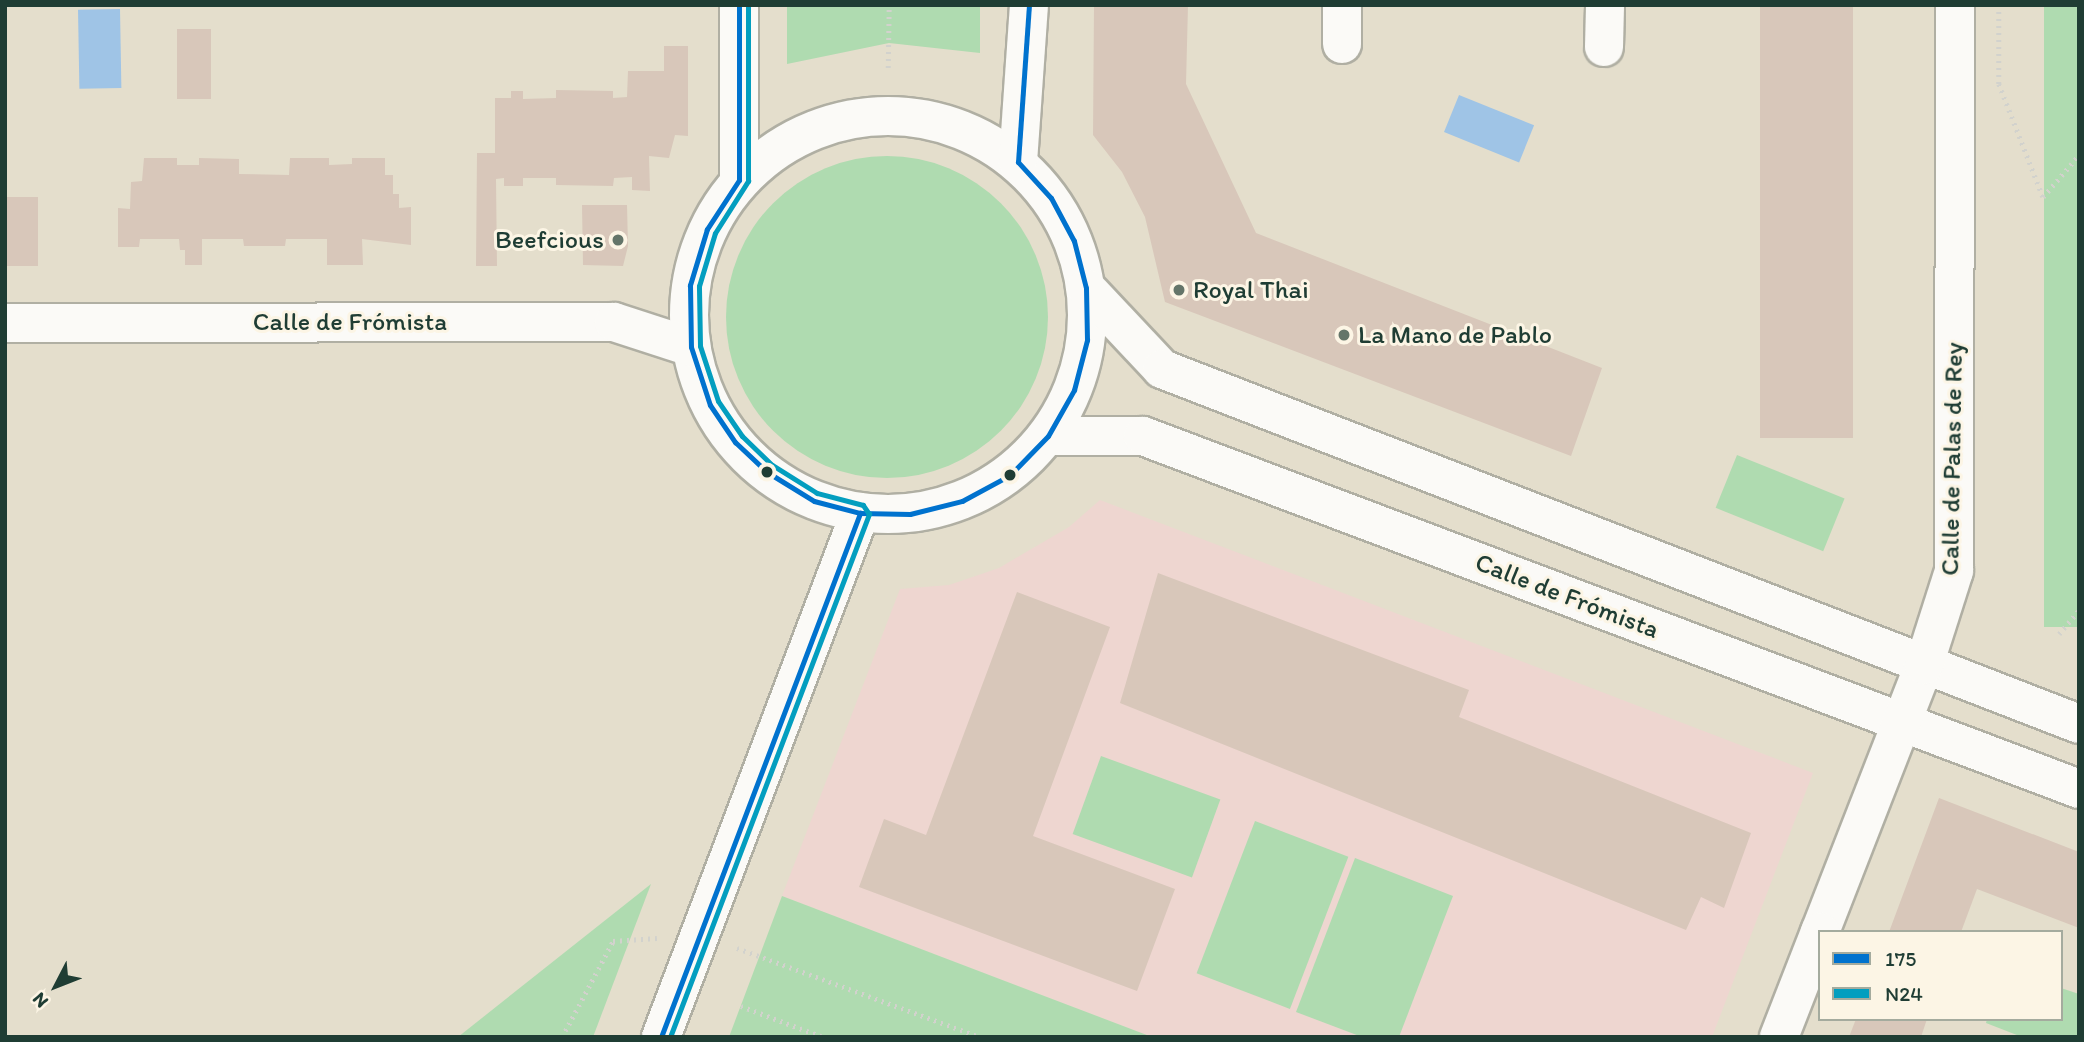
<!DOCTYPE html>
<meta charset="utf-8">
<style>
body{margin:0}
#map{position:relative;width:2084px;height:1042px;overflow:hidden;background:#e4decc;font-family:Itim,sans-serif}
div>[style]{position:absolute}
.built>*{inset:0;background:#eed6d0}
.green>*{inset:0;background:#afdbb0;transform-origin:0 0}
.round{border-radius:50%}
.water>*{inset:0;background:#9fc4e6;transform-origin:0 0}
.building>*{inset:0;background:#d8c7ba;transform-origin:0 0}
.path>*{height:4.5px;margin-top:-2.25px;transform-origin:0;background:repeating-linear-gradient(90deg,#d2d2cd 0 2px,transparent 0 7px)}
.roads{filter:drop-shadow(2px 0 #b0afa3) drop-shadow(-2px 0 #b0afa3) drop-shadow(0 2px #b0afa3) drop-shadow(0 -2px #b0afa3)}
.minor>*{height:38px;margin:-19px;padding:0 19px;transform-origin:19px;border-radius:19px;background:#fbfaf7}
.minor>.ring{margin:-19px;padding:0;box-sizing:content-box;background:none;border:38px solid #fbfaf7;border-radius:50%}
.bus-1>*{height:5px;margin:-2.5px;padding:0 2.5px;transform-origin:2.5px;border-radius:2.5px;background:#0072ce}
.bus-2>*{height:5px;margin:-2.5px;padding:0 2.5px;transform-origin:2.5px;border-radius:2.5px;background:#039ebf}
.dots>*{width:19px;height:19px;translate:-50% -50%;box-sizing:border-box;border:4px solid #fcf5e5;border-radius:50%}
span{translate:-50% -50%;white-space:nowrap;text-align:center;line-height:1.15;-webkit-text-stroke:6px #fcf5e5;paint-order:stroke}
.poi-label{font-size:26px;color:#1f3d34}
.right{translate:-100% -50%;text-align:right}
.left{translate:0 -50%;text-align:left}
.street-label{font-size:26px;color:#1f3d34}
.frame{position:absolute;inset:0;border:7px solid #1f3d34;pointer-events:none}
.legend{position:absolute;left:1818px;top:930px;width:245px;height:91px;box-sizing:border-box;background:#fcf5e5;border:2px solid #a4ab9e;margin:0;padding:9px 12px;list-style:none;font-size:21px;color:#1f3d34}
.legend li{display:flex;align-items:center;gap:14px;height:35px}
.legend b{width:35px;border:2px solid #a4ab9e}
.north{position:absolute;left:21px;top:951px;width:70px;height:70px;-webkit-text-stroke:5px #fcf5e5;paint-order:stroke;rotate:228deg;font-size:19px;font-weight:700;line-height:28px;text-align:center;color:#1f3d34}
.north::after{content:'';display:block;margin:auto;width:24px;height:32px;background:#1f3d34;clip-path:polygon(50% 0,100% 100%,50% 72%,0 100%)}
</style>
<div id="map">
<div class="built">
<div style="clip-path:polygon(1100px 500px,1813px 773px,1712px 1037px,1152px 1037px,782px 896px,900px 589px,949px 585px,999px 568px,1069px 527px)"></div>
</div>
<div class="green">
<div style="clip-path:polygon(787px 5px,980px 5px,980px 53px,889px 43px,787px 64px)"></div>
<div style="left:2044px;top:5px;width:35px;height:622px"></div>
<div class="round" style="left:726px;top:156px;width:322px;height:322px"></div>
<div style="left:1737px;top:455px;width:116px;height:57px;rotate:22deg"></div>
<div style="left:1101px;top:756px;width:127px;height:83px;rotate:20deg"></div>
<div style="left:1255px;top:821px;width:100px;height:163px;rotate:21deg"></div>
<div style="clip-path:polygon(1355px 858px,1453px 896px,1399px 1037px,1362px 1037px,1296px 1012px)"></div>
<div style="clip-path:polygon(651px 884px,593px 1037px,458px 1037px)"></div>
<div style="clip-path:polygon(782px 896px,1152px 1037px,729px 1037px)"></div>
<div style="clip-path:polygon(2061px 988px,2079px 994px,2079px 1037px,2022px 1037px,1986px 1023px,1987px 1019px,2061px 1019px)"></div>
</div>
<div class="water">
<div style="left:120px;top:9px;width:79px;height:42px;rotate:89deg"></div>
<div style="left:1459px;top:95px;width:81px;height:40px;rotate:22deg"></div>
</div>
<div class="building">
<div style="clip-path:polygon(1094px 5px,1188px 5px,1186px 84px,1256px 233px,1602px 368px,1571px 456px,1165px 302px,1145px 217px,1122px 172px,1093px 135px)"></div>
<div style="left:1760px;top:5px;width:93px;height:433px"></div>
<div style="left:177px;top:29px;width:34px;height:70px"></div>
<div style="clip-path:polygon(664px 46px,688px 46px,688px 136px,675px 135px,669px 158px,649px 156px,650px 191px,632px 190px,632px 177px,614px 178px,613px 186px,556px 185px,556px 178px,523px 178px,523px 186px,504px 186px,504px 178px,496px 179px,497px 266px,476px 266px,477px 153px,495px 153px,495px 98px,511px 98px,511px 91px,523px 91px,523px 99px,556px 98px,556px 90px,613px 91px,613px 98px,627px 97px,628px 71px,664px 71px)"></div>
<div style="clip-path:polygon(144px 158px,177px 158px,177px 165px,199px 165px,199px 158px,239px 159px,239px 174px,289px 175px,290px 158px,329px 158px,329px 165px,352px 164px,352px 158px,385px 158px,385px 175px,393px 175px,393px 194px,399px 194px,399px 208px,411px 207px,411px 245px,362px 239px,363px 265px,327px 265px,327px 239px,286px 239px,285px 246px,244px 246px,243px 239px,202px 239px,202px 265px,185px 265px,185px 250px,180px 250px,179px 239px,140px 239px,139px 247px,118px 247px,118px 208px,130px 209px,131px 182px,142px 181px)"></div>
<div style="left:38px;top:197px;width:69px;height:33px;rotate:90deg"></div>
<div style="clip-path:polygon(582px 205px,627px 205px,628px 246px,623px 266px,583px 265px)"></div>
<div style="clip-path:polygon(1158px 573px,1469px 690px,1459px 717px,1751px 833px,1724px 908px,1701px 897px,1686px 930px,1120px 703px)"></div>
<div style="clip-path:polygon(1017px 592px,1110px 627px,1033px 836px,1175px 889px,1137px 991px,859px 887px,884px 819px,926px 835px)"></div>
<div style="clip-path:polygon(1939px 798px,2079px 852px,2079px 928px,1977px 889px,1961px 932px,1889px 932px)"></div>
<div style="clip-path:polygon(1856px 1019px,1927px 1019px,1921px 1037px,1849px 1037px)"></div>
</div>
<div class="path">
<div style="left:1999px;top:5px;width:79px;rotate:90deg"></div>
<div style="left:1999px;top:84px;width:121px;rotate:68.7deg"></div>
<div style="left:2043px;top:197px;width:55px;rotate:-49.4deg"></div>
<div style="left:888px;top:68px;width:63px;rotate:-89.1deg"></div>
<div style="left:2059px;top:634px;width:31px;rotate:-50deg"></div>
<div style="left:737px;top:948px;width:259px;rotate:20.1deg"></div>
<div style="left:741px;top:1006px;width:88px;rotate:20.7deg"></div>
<div style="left:562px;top:1037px;width:109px;rotate:-62deg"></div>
<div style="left:613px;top:941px;width:44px;rotate:-3.9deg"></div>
</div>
<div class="roads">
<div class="minor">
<div style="left:739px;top:5px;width:175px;rotate:90deg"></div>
<div style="left:1342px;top:5px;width:39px;rotate:90deg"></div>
<div style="left:1604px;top:47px;width:42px;rotate:-88.6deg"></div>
<div class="ring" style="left:689px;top:116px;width:360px;height:360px"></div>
<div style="left:1018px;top:162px;width:157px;rotate:-86deg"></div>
<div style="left:1086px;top:288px;width:111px;rotate:46.8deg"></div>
<div style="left:1162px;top:369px;width:983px;rotate:21.16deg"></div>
<div style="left:5px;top:323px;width:609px;rotate:-0.09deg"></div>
<div style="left:614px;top:322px;width:81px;rotate:18deg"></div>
<div style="left:1048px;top:436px;width:95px"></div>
<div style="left:1143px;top:436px;width:1000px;rotate:20.66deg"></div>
<div style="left:1820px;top:932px;width:287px;rotate:-68.7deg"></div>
<div style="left:1924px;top:665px;width:99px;rotate:-72.3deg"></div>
<div style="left:1954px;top:571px;width:566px;rotate:-89.9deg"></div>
<div style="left:661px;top:1037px;width:561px;rotate:-69.2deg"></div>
<div style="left:1779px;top:1037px;width:113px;rotate:-68.7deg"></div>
</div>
</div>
<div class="bus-1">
<div style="left:739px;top:5px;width:175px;rotate:90deg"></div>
<div style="left:739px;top:180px;width:59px;rotate:123.1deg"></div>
<div style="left:707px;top:229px;width:59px;rotate:106.9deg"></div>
<div style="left:690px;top:285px;width:62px;rotate:89.1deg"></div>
<div style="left:691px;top:347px;width:61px;rotate:71.9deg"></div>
<div style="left:710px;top:405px;width:45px;rotate:56deg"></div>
<div style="left:735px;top:442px;width:44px;rotate:43.2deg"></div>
<div style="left:767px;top:472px;width:55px;rotate:31.7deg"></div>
<div style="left:814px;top:501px;width:48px;rotate:14.6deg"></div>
<div style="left:860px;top:513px;width:50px;rotate:1.1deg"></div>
<div style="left:910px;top:514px;width:54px;rotate:-14deg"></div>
<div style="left:962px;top:501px;width:55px;rotate:-28.4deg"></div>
<div style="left:1010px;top:475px;width:54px;rotate:-45.7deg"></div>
<div style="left:1048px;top:436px;width:53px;rotate:-60.5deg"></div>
<div style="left:1074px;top:390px;width:52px;rotate:-75.4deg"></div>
<div style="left:1087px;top:340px;width:52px;rotate:-91.1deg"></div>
<div style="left:1086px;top:288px;width:49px;rotate:-104.3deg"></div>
<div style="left:1074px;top:241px;width:49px;rotate:-118.1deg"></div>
<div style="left:1051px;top:198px;width:49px;rotate:-132.5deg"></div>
<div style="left:1018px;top:162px;width:157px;rotate:-86deg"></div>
<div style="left:661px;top:1037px;width:561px;rotate:-69.2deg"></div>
</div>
<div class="bus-2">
<div style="left:670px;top:1037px;width:560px;rotate:-69.17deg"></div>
<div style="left:869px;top:514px;width:11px;rotate:-124deg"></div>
<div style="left:863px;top:505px;width:48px;rotate:-165.4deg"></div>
<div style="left:817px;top:493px;width:53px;rotate:-148.1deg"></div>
<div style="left:772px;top:465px;width:42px;rotate:-136deg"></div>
<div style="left:742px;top:436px;width:42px;rotate:-124.4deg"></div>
<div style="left:718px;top:401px;width:58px;rotate:-108.1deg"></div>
<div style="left:700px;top:346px;width:60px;rotate:-91deg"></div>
<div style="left:699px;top:286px;width:55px;rotate:-73.2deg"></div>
<div style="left:715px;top:233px;width:62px;rotate:-57.6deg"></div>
<div style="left:748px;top:181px;width:176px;rotate:-90deg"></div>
</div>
<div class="dots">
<div style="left:618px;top:240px;background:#647569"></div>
<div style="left:1179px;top:290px;background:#647569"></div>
<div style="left:1344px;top:335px;background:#647569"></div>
<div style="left:767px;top:472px;background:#1f3d34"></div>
<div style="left:1010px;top:475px;background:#1f3d34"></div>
</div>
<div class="poi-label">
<span class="right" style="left:604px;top:240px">Beefcious</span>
<span class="left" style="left:1193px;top:290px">Royal Thai</span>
<span class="left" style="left:1358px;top:335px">La Mano de Pablo</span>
</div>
<div class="street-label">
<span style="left:350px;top:322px">Calle de Frómista</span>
<span style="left:1952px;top:459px;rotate:-89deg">Calle de Palas de Rey</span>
<span style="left:1567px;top:596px;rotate:21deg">Calle de Frómista</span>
</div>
<div class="frame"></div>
<ul class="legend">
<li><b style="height:9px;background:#0072ce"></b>175</li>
<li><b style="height:9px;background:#039ebf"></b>N24</li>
</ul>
<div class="north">N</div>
</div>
